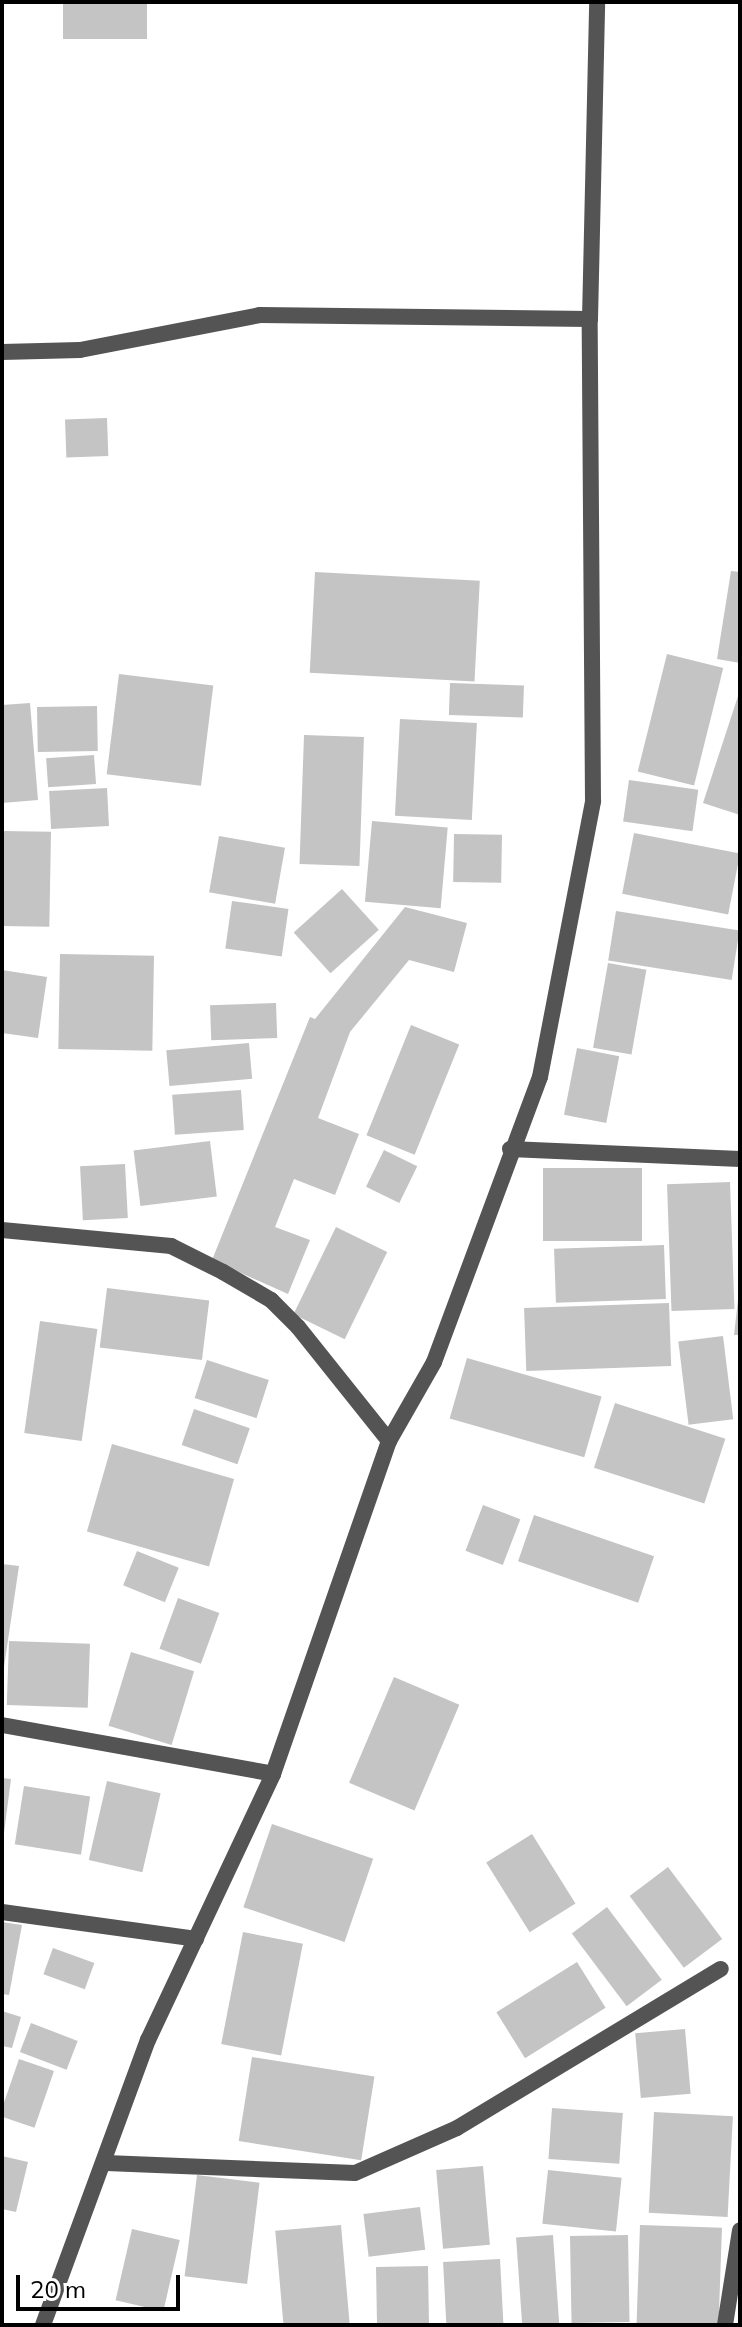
<!DOCTYPE html>
<style>
body{margin:0}
#map{position:relative;width:742px;height:2327px;overflow:hidden;background:#fff;font-family:Mulish,sans-serif}
div>[style]{position:absolute}
.building>*{inset:0;background:#c4c4c4;transform-origin:0 0}
.minor>*{height:16px;margin:-8px;padding:0 8px;transform-origin:8px;border-radius:8px;background:#545454}
.tertiary>*{height:16px;margin:-8px;padding:0 8px;transform-origin:8px;border-radius:8px;background:#545454}
span{translate:-50% -50%;white-space:nowrap;text-align:center;line-height:1.15;-webkit-text-stroke:8px #fff;paint-order:stroke}
.frame{position:absolute;inset:0;border:4px solid #000;pointer-events:none}
.scale{position:absolute;left:16px;top:2275px;width:164px;height:36px;box-sizing:border-box;border:4px solid #000;border-top:0;padding-left:10px;font-size:24px;line-height:28px;white-space:nowrap;color:#000;-webkit-text-stroke:6px #fff;paint-order:stroke}
</style>
<div id="map">
<div class="building">
<div style="left:63px;top:2px;width:84px;height:37px"></div>
<div style="left:107px;top:418px;width:38px;height:42px;rotate:88deg"></div>
<div style="clip-path:polygon(731px 571px,740px 572px,740px 663px,717px 659px)"></div>
<div style="left:315px;top:572px;width:165px;height:101px;rotate:3deg"></div>
<div style="left:667px;top:654px;width:58px;height:121px;rotate:14deg"></div>
<div style="left:119px;top:674px;width:95px;height:101px;rotate:7deg"></div>
<div style="left:450px;top:683px;width:74px;height:32px;rotate:2deg"></div>
<div style="clip-path:polygon(740px 690px,740px 815px,703px 803px)"></div>
<div style="clip-path:polygon(30px 703px,38px 800px,2px 803px,2px 705px)"></div>
<div style="left:97px;top:706px;width:45px;height:60px;rotate:89deg"></div>
<div style="left:400px;top:719px;width:77px;height:97px;rotate:3deg"></div>
<div style="left:304px;top:735px;width:60px;height:129px;rotate:2deg"></div>
<div style="left:94px;top:755px;width:29px;height:48px;rotate:86deg"></div>
<div style="left:629px;top:780px;width:70px;height:42px;rotate:8deg"></div>
<div style="left:107px;top:788px;width:38px;height:58px;rotate:87deg"></div>
<div style="left:372px;top:821px;width:76px;height:81px;rotate:5deg"></div>
<div style="left:2px;top:831px;width:49px;height:95px;rotate:1deg"></div>
<div style="left:634px;top:833px;width:108px;height:62px;rotate:11deg"></div>
<div style="left:454px;top:834px;width:48px;height:48px;rotate:1deg"></div>
<div style="left:219px;top:836px;width:67px;height:57px;rotate:10deg"></div>
<div style="left:342px;top:889px;width:55px;height:65px;rotate:48deg"></div>
<div style="left:232px;top:901px;width:57px;height:48px;rotate:8deg"></div>
<div style="clip-path:polygon(405px 907px,467px 923px,454px 972px,409px 960px,350px 1032px,318px 1118px,359px 1134px,335px 1195px,294px 1179px,275px 1227px,310px 1240px,288px 1294px,212px 1260px,310px 1017px,315px 1019px)"></div>
<div style="left:616px;top:911px;width:125px;height:50px;rotate:9deg"></div>
<div style="left:60px;top:954px;width:94px;height:95px;rotate:1deg"></div>
<div style="left:608px;top:963px;width:39px;height:86px;rotate:10deg"></div>
<div style="clip-path:polygon(2px 970px,47px 977px,38px 1038px,2px 1033px)"></div>
<div style="left:276px;top:1003px;width:35px;height:66px;rotate:88deg"></div>
<div style="left:411px;top:1025px;width:52px;height:119px;rotate:22deg"></div>
<div style="left:249px;top:1043px;width:36px;height:83px;rotate:85deg"></div>
<div style="left:577px;top:1048px;width:43px;height:68px;rotate:11deg"></div>
<div style="left:241px;top:1090px;width:40px;height:69px;rotate:86deg"></div>
<div style="left:210px;top:1141px;width:56px;height:77px;rotate:83deg"></div>
<div style="left:384px;top:1150px;width:37px;height:41px;rotate:26deg"></div>
<div style="left:125px;top:1164px;width:54px;height:45px;rotate:87deg"></div>
<div style="left:642px;top:1168px;width:73px;height:99px;rotate:90deg"></div>
<div style="left:730px;top:1182px;width:127px;height:63px;rotate:88deg"></div>
<div style="left:336px;top:1227px;width:57px;height:97px;rotate:26deg"></div>
<div style="left:664px;top:1245px;width:54px;height:110px;rotate:88deg"></div>
<div style="left:107px;top:1288px;width:103px;height:60px;rotate:7deg"></div>
<div style="clip-path:polygon(738px 1300px,740px 1300px,740px 1335px,734px 1335px)"></div>
<div style="left:669px;top:1303px;width:63px;height:145px;rotate:88deg"></div>
<div style="left:40px;top:1321px;width:58px;height:113px;rotate:8deg"></div>
<div style="left:723px;top:1336px;width:84px;height:45px;rotate:83deg"></div>
<div style="left:467px;top:1358px;width:140px;height:63px;rotate:16deg"></div>
<div style="left:207px;top:1360px;width:65px;height:40px;rotate:18deg"></div>
<div style="left:615px;top:1403px;width:116px;height:68px;rotate:18deg"></div>
<div style="left:194px;top:1409px;width:59px;height:38px;rotate:19deg"></div>
<div style="left:112px;top:1444px;width:127px;height:91px;rotate:16deg"></div>
<div style="left:483px;top:1505px;width:40px;height:49px;rotate:21deg"></div>
<div style="left:534px;top:1515px;width:127px;height:49px;rotate:19deg"></div>
<div style="left:137px;top:1551px;width:45px;height:37px;rotate:22deg"></div>
<div style="clip-path:polygon(2px 1564px,19px 1566px,4px 1667px,2px 1667px)"></div>
<div style="left:178px;top:1598px;width:44px;height:54px;rotate:20deg"></div>
<div style="left:9px;top:1641px;width:81px;height:64px;rotate:2deg"></div>
<div style="left:131px;top:1652px;width:66px;height:77px;rotate:17deg"></div>
<div style="left:394px;top:1677px;width:71px;height:115px;rotate:23deg"></div>
<div style="clip-path:polygon(2px 1778px,11px 1779px,4px 1833px,2px 1832px)"></div>
<div style="left:107px;top:1781px;width:55px;height:81px;rotate:13deg"></div>
<div style="left:24px;top:1786px;width:67px;height:59px;rotate:9deg"></div>
<div style="left:272px;top:1824px;width:107px;height:88px;rotate:19deg"></div>
<div style="left:532px;top:1834px;width:82px;height:54px;rotate:58deg"></div>
<div style="left:668px;top:1867px;width:90px;height:48px;rotate:53deg"></div>
<div style="left:607px;top:1907px;width:91px;height:44px;rotate:53deg"></div>
<div style="clip-path:polygon(2px 1922px,22px 1925px,9px 1995px,2px 1994px)"></div>
<div style="left:243px;top:1932px;width:61px;height:114px;rotate:11deg"></div>
<div style="left:53px;top:1948px;width:44px;height:28px;rotate:20deg"></div>
<div style="left:577px;top:1962px;width:54px;height:95px;rotate:58deg"></div>
<div style="clip-path:polygon(2px 2011px,21px 2017px,12px 2048px,2px 2046px)"></div>
<div style="left:31px;top:2023px;width:50px;height:31px;rotate:21deg"></div>
<div style="left:685px;top:2029px;width:65px;height:50px;rotate:85deg"></div>
<div style="left:252px;top:2057px;width:124px;height:85px;rotate:9deg"></div>
<div style="left:19px;top:2059px;width:37px;height:60px;rotate:19deg"></div>
<div style="left:552px;top:2108px;width:71px;height:51px;rotate:4deg"></div>
<div style="left:654px;top:2112px;width:79px;height:101px;rotate:3deg"></div>
<div style="clip-path:polygon(2px 2156px,28px 2162px,16px 2212px,2px 2209px)"></div>
<div style="left:483px;top:2166px;width:79px;height:47px;rotate:85deg"></div>
<div style="left:548px;top:2170px;width:74px;height:54px;rotate:6deg"></div>
<div style="left:197px;top:2175px;width:63px;height:102px;rotate:7deg"></div>
<div style="left:420px;top:2207px;width:43px;height:57px;rotate:83deg"></div>
<div style="left:341px;top:2225px;width:100px;height:66px;rotate:85deg"></div>
<div style="left:640px;top:2225px;width:82px;height:100px;rotate:2deg"></div>
<div style="left:132px;top:2229px;width:49px;height:73px;rotate:13deg"></div>
<div style="left:553px;top:2235px;width:90px;height:37px;rotate:86deg"></div>
<div style="left:628px;top:2235px;width:87px;height:58px;rotate:89deg"></div>
<div style="left:500px;top:2259px;width:66px;height:57px;rotate:87deg"></div>
<div style="left:428px;top:2266px;width:59px;height:52px;rotate:89deg"></div>
</div>
<div class="minor">
<div style="left:2px;top:352px;width:78px;rotate:-1.5deg"></div>
<div style="left:80px;top:350px;width:183px;rotate:-11deg"></div>
<div style="left:260px;top:315px;width:330px;rotate:0.7deg"></div>
<div style="left:510px;top:1149px;width:230px;rotate:2.5deg"></div>
<div style="left:2px;top:1230px;width:170px;rotate:5.4deg"></div>
<div style="left:171px;top:1246px;width:58px;rotate:26.6deg"></div>
<div style="left:223px;top:1272px;width:56px;rotate:30.3deg"></div>
<div style="left:271px;top:1300px;width:38px;rotate:45deg"></div>
<div style="left:298px;top:1327px;width:146px;rotate:51.4deg"></div>
<div style="left:2px;top:1725px;width:275px;rotate:10.2deg"></div>
<div style="left:2px;top:1912px;width:196px;rotate:7.9deg"></div>
<div style="left:106px;top:2163px;width:249px;rotate:2.3deg"></div>
<div style="left:355px;top:2173px;width:111px;rotate:-23.8deg"></div>
<div style="left:457px;top:2128px;width:308px;rotate:-31.1deg"></div>
<div style="left:725px;top:2325px;width:96px;rotate:-81deg"></div>
</div>
<div class="tertiary">
<div style="left:43px;top:2325px;width:304px;rotate:-69.8deg"></div>
<div style="left:148px;top:2040px;width:294px;rotate:-64.8deg"></div>
<div style="left:273px;top:1774px;width:353px;rotate:-70.8deg"></div>
<div style="left:389px;top:1441px;width:91px;rotate:-60.3deg"></div>
<div style="left:434px;top:1362px;width:304px;rotate:-69.6deg"></div>
<div style="left:540px;top:1077px;width:281px;rotate:-79.1deg"></div>
<div style="left:593px;top:801px;width:482px;rotate:-90.4deg"></div>
<div style="left:590px;top:319px;width:317px;rotate:-88.7deg"></div>
</div>
<div class="frame"></div>
<div class="scale">20 m</div>
</div>
